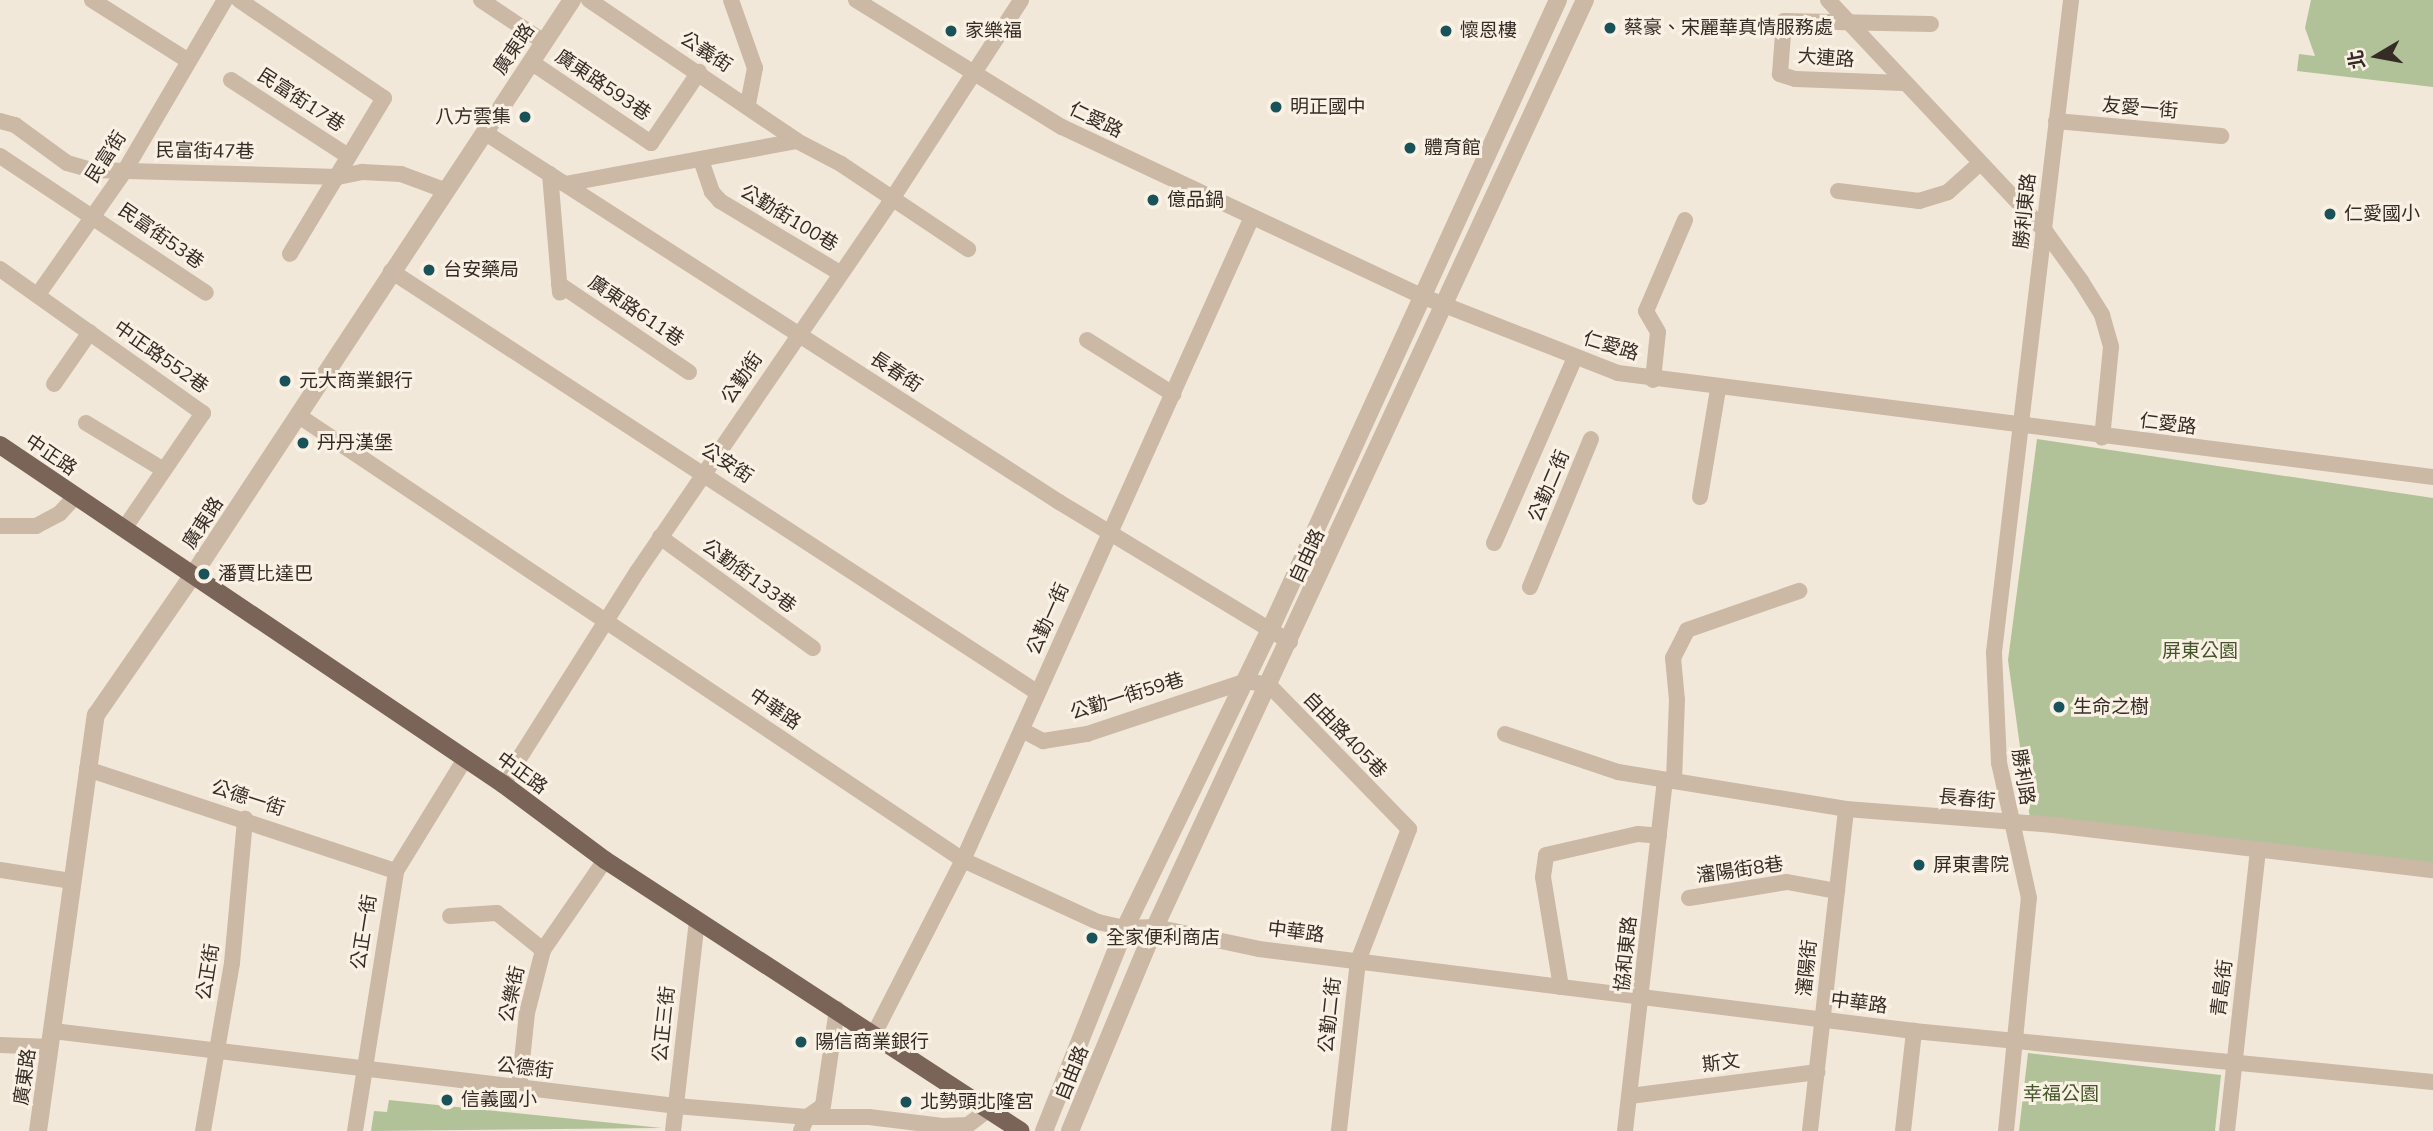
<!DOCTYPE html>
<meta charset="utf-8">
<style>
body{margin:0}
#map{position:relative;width:2433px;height:1131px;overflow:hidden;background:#f2e8d9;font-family:Mulish,"Noto Sans TC",sans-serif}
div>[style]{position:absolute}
.green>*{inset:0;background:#b2c298}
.minor>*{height:16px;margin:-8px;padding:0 8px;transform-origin:8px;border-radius:8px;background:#cbb8a5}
.tertiary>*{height:18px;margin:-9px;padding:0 9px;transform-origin:9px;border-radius:9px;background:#cbb8a5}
.primary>*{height:18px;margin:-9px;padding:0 9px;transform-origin:9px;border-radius:9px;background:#796457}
.dots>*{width:19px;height:19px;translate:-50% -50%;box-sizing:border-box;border:4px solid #faf1e5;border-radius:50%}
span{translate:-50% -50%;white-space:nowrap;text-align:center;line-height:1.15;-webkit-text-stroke:6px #faf1e5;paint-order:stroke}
.poi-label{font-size:19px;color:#362c26}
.left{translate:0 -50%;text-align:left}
.right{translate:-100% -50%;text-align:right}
.street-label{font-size:19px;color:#362c26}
.park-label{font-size:19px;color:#435529}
.north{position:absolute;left:2342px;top:21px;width:70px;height:70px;-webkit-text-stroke:5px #faf1e5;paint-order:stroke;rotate:260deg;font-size:19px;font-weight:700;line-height:28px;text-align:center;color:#362c26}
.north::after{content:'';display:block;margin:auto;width:24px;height:32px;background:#362c26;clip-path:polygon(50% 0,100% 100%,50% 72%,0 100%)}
</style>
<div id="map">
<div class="green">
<div style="clip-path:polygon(2311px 0,2433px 0,2433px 87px,2297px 71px,2299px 54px,2315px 56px,2305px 28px)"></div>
<div style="clip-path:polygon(2037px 439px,2433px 498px,2433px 864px,2030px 819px,2008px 660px)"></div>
<div style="clip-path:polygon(2028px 1053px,2221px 1075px,2215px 1131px,2019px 1131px)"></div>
<div style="clip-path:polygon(389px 1100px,662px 1128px,371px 1131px,374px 1111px,387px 1112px)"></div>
</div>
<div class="minor">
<div style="left:92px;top:0;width:112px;rotate:32.3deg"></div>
<div style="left:239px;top:0;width:175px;rotate:34.1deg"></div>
<div style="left:384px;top:98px;width:182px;rotate:121.1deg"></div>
<div style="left:481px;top:0;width:76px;rotate:33.7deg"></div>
<div style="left:589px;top:0;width:251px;rotate:34.1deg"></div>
<div style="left:797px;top:141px;width:50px;rotate:27.6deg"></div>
<div style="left:841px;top:164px;width:153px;rotate:33.8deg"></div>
<div style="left:731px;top:0;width:72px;rotate:70.6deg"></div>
<div style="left:755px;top:68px;width:38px;rotate:101deg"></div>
<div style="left:856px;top:0;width:242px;rotate:31.7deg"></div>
<div style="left:1062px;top:127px;width:400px;rotate:25.2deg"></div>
<div style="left:1424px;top:297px;width:208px;rotate:21.4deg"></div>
<div style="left:1618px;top:373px;width:822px;rotate:7.27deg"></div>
<div style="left:1828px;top:0;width:317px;rotate:46.8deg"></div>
<div style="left:2045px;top:231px;width:62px;rotate:54.2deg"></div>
<div style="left:2081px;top:281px;width:40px;rotate:58deg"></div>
<div style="left:2102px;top:315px;width:33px;rotate:74deg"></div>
<div style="left:2111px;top:347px;width:91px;rotate:95.6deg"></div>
<div style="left:531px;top:62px;width:145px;rotate:34deg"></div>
<div style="left:651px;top:143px;width:86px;rotate:-55.9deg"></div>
<div style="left:231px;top:80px;width:140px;rotate:33deg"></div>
<div style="left:1903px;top:83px;width:108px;rotate:-177.9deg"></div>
<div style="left:1795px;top:79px;width:16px;rotate:-162deg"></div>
<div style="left:1780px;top:74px;width:53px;rotate:-85.7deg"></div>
<div style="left:1784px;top:21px;width:147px;rotate:1.2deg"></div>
<div style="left:0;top:121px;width:16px;rotate:15deg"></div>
<div style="left:15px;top:125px;width:64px;rotate:36.2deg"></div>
<div style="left:67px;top:163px;width:25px;rotate:16deg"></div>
<div style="left:91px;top:170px;width:247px;rotate:1.6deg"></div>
<div style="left:338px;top:177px;width:25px;rotate:-12deg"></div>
<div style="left:362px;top:172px;width:39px;rotate:3deg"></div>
<div style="left:401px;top:174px;width:46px;rotate:20.4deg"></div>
<div style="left:2056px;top:121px;width:166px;rotate:5.2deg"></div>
<div style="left:484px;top:132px;width:684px;rotate:32.76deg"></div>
<div style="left:1059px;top:502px;width:270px;rotate:31.2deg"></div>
<div style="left:0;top:156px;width:247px;rotate:33.6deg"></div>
<div style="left:701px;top:160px;width:34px;rotate:71deg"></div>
<div style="left:712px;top:192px;width:12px;rotate:48deg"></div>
<div style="left:720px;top:201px;width:140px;rotate:31deg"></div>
<div style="left:550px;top:174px;width:119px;rotate:85.2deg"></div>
<div style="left:565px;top:184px;width:236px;rotate:-10.5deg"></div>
<div style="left:1838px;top:191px;width:82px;rotate:7deg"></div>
<div style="left:1919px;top:201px;width:30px;rotate:-17deg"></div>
<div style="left:1948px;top:192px;width:42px;rotate:-42.1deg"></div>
<div style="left:0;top:269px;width:249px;rotate:35.4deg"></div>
<div style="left:203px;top:413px;width:140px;rotate:124.3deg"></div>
<div style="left:391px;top:271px;width:772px;rotate:33.11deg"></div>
<div style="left:559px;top:284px;width:157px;rotate:34.1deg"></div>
<div style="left:39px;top:293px;width:148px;rotate:-54.9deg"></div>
<div style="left:124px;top:172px;width:199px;rotate:-59.6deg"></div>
<div style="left:1087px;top:340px;width:102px;rotate:32.1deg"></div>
<div style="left:1653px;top:380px;width:48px;rotate:-84.1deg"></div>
<div style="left:1658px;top:332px;width:24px;rotate:-120deg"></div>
<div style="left:1646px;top:311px;width:99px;rotate:-66.8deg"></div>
<div style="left:54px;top:384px;width:63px;rotate:-55.3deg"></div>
<div style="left:299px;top:416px;width:799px;rotate:33.77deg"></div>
<div style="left:963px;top:860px;width:149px;rotate:24.7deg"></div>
<div style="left:1098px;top:922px;width:28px;rotate:13deg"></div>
<div style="left:1125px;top:928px;width:30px;rotate:-2deg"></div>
<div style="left:1155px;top:927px;width:106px;rotate:11.9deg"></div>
<div style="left:1259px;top:949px;width:660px;rotate:7.14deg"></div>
<div style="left:1914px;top:1031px;width:521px;rotate:5.61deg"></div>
<div style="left:86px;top:423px;width:91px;rotate:31.1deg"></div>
<div style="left:1700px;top:497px;width:109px;rotate:-80.5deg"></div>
<div style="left:0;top:526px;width:36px"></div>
<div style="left:36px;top:526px;width:27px;rotate:-28deg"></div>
<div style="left:60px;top:513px;width:23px;rotate:-47deg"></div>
<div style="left:660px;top:537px;width:189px;rotate:36deg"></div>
<div style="left:1494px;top:543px;width:202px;rotate:-66.4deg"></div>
<div style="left:1530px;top:587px;width:160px;rotate:-67.6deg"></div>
<div style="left:1022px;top:730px;width:24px;rotate:28deg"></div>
<div style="left:1043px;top:741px;width:45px;rotate:-9deg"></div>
<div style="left:1087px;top:734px;width:168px;rotate:-18.4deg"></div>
<div style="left:1246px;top:681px;width:23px;rotate:10deg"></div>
<div style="left:1269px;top:685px;width:201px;rotate:45.8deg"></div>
<div style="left:1409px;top:829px;width:142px;rotate:111.1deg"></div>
<div style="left:1358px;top:961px;width:171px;rotate:96.4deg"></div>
<div style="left:1505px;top:734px;width:119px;rotate:18.6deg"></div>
<div style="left:1618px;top:772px;width:231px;rotate:9.2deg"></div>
<div style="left:1846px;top:809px;width:208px;rotate:4.4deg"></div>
<div style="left:2053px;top:825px;width:383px;rotate:6.8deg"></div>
<div style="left:87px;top:769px;width:325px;rotate:18.3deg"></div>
<div style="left:1674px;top:781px;width:81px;rotate:-87.9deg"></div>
<div style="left:1677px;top:700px;width:42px;rotate:-95.4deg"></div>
<div style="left:1673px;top:658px;width:31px;rotate:-63deg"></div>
<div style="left:1687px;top:630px;width:119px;rotate:-19.2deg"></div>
<div style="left:503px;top:784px;width:251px;rotate:-57.7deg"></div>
<div style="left:637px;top:572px;width:452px;rotate:-55.6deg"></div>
<div style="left:892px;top:199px;width:237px;rotate:-57deg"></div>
<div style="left:0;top:870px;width:73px;rotate:8.7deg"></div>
<div style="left:1689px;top:898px;width:99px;rotate:-9.3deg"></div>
<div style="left:1787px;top:882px;width:51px;rotate:10.2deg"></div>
<div style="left:450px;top:916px;width:47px;rotate:-3.7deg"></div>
<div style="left:497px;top:913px;width:59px;rotate:38.8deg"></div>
<div style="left:1561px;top:987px;width:111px;rotate:-99.3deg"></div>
<div style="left:1543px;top:877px;width:22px;rotate:-82deg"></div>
<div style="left:1546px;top:855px;width:94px;rotate:-12.9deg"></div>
<div style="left:1638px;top:834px;width:21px;rotate:5deg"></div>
<div style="left:53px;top:1031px;width:627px;rotate:6.86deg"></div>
<div style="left:676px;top:1106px;width:131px;rotate:4.8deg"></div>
<div style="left:807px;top:1117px;width:62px"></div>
<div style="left:869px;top:1117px;width:74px;rotate:7deg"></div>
<div style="left:942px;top:1126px;width:26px;rotate:-2deg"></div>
<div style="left:968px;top:1125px;width:25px;rotate:-37deg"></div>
<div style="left:874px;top:1034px;width:195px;rotate:-62.9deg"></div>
<div style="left:963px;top:860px;width:705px;rotate:-65.8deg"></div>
<div style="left:0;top:1045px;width:50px;rotate:2.3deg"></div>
<div style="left:519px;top:1089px;width:76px;rotate:-84deg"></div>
<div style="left:527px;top:1013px;width:65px;rotate:-75.7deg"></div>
<div style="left:543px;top:950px;width:109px;rotate:-55.4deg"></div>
<div style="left:1630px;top:1096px;width:189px;rotate:-7.3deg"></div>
<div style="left:203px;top:1131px;width:170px;rotate:-80.2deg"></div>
<div style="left:232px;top:963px;width:145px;rotate:-84.8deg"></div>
<div style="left:355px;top:1131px;width:263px;rotate:-81deg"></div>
<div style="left:396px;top:871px;width:132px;rotate:-58.4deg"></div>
<div style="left:673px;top:1131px;width:211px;rotate:-83.5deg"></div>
<div style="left:801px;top:1131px;width:15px;rotate:-67deg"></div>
<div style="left:807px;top:1117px;width:19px;rotate:-35deg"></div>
<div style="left:823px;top:1106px;width:98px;rotate:-81.8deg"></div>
<div style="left:1625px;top:1131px;width:353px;rotate:-83.5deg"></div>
<div style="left:1810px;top:1131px;width:324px;rotate:-83.6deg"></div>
<div style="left:1903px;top:1131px;width:101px;rotate:-83.7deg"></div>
<div style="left:2006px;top:1131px;width:234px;rotate:-84.4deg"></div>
<div style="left:2029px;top:898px;width:138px;rotate:-102.5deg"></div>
<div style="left:1999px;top:763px;width:111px;rotate:-92.6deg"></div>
<div style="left:1994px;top:652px;width:657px;rotate:-83.26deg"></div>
<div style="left:2227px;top:1131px;width:283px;rotate:-83.7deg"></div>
</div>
<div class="tertiary">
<div style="left:38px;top:1131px;width:420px;rotate:-82.1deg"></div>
<div style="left:96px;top:715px;width:170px;rotate:-55.3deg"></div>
<div style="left:193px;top:575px;width:689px;rotate:-56.61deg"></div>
<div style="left:1044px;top:1131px;width:219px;rotate:-68.2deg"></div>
<div style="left:1125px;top:928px;width:329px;rotate:-64.1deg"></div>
<div style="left:1269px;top:632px;width:695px;rotate:-65.43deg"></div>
<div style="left:1070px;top:1131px;width:221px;rotate:-67.4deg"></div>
<div style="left:1155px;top:927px;width:1022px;rotate:-65.12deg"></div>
</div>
<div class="primary">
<div style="left:0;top:445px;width:607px;rotate:33.98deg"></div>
<div style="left:503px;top:784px;width:127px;rotate:36.7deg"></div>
<div style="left:605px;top:860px;width:496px;rotate:33.1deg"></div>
</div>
<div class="dots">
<div style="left:1610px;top:28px;background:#1a5259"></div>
<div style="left:951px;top:31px;background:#1a5259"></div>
<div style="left:1446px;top:31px;background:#1a5259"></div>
<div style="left:1276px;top:107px;background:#1a5259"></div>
<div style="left:525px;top:117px;background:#1a5259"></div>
<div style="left:1410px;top:148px;background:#1a5259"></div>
<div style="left:1153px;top:200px;background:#1a5259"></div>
<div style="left:2330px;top:214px;background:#1a5259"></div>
<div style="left:429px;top:270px;background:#1a5259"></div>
<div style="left:285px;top:381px;background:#1a5259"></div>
<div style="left:303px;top:443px;background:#1a5259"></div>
<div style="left:204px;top:574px;background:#1a5259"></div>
<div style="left:2059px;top:707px;background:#1a5259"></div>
<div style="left:1919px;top:865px;background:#1a5259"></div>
<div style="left:1092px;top:938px;background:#1a5259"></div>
<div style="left:801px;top:1042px;background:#1a5259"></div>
<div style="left:447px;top:1100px;background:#1a5259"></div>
<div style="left:906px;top:1102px;background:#1a5259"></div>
</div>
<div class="poi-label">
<span class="left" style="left:1624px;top:28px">蔡豪、宋麗華真情服務處</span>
<span class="left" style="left:965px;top:31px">家樂福</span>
<span class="left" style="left:1460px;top:31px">懷恩樓</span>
<span class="left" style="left:1290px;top:107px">明正國中</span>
<span class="right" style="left:511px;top:117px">八方雲集</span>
<span class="left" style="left:1424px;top:148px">體育館</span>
<span class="left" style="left:1167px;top:200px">億品鍋</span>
<span class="left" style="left:2344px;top:214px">仁愛國小</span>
<span class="left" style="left:443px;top:270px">台安藥局</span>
<span class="left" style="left:299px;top:381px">元大商業銀行</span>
<span class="left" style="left:317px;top:443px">丹丹漢堡</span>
<span class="left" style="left:218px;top:574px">潘賈比達巴</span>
<span class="left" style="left:2073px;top:707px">生命之樹</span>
<span class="left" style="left:1933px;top:865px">屏東書院</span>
<span class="left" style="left:1106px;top:938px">全家便利商店</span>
<span class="left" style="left:815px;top:1042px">陽信商業銀行</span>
<span class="left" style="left:461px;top:1100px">信義國小</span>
<span class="left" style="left:920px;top:1102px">北勢頭北隆宮</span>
</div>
<div class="street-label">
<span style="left:514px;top:49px;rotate:-56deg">廣東路</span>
<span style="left:706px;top:52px;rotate:33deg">公義街</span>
<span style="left:1826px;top:58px;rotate:4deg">大連路</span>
<span style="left:603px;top:85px;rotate:34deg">廣東路593巷</span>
<span style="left:301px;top:100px;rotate:33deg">民富街17巷</span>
<span style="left:2140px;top:108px;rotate:5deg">友愛一街</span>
<span style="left:1096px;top:120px;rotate:26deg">仁愛路</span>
<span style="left:205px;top:151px;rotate:1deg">民富街47巷</span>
<span style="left:106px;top:157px;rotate:-57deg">民富街</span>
<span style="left:2025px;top:211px;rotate:-84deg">勝利東路</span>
<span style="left:789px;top:218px;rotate:31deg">公勤街100巷</span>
<span style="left:161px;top:236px;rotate:35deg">民富街53巷</span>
<span style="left:636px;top:311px;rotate:34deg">廣東路611巷</span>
<span style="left:1611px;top:346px;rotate:17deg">仁愛路</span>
<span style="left:161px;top:357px;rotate:35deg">中正路552巷</span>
<span style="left:896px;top:372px;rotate:33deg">長春街</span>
<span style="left:742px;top:378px;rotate:-56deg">公勤街</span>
<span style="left:2168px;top:424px;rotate:7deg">仁愛路</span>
<span style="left:51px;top:455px;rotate:34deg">中正路</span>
<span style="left:727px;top:463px;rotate:33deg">公安街</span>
<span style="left:1549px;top:486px;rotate:-67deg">公勤二街</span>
<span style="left:203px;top:523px;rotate:-57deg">廣東路</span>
<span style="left:1307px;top:556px;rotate:-65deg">自由路</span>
<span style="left:749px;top:576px;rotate:36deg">公勤街133巷</span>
<span style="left:1048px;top:619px;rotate:-66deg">公勤一街</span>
<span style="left:1127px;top:696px;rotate:-17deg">公勤一街59巷</span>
<span style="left:775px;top:709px;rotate:34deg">中華路</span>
<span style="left:1345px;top:735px;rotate:46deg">自由路405巷</span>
<span style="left:522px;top:773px;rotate:36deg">中正路</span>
<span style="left:2023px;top:777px;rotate:81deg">勝利路</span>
<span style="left:248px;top:798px;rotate:18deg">公德一街</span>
<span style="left:1967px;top:799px;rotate:5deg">長春街</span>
<span style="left:1740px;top:870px;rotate:-8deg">瀋陽街8巷</span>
<span style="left:364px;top:932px;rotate:-81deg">公正一街</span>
<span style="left:1296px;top:932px;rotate:7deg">中華路</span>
<span style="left:1626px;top:954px;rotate:-84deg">協和東路</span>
<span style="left:1807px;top:968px;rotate:-84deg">瀋陽街</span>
<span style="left:208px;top:972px;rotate:-81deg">公正街</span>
<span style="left:2222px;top:988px;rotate:-83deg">青島街</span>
<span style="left:512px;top:994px;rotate:-78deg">公樂街</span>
<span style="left:1859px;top:1003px;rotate:7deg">中華路</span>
<span style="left:1330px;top:1015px;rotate:-84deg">公勤二街</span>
<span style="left:664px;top:1024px;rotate:-84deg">公正三街</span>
<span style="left:1721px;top:1063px;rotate:-7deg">斯文</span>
<span style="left:525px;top:1068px;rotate:7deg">公德街</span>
<span style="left:1072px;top:1073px;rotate:-68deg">自由路</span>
<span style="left:25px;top:1077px;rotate:-82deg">廣東路</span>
</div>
<div class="park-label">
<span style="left:2200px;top:651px">屏東公園</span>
<span style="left:2061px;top:1094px">幸福公園</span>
</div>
<div class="north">北</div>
</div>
